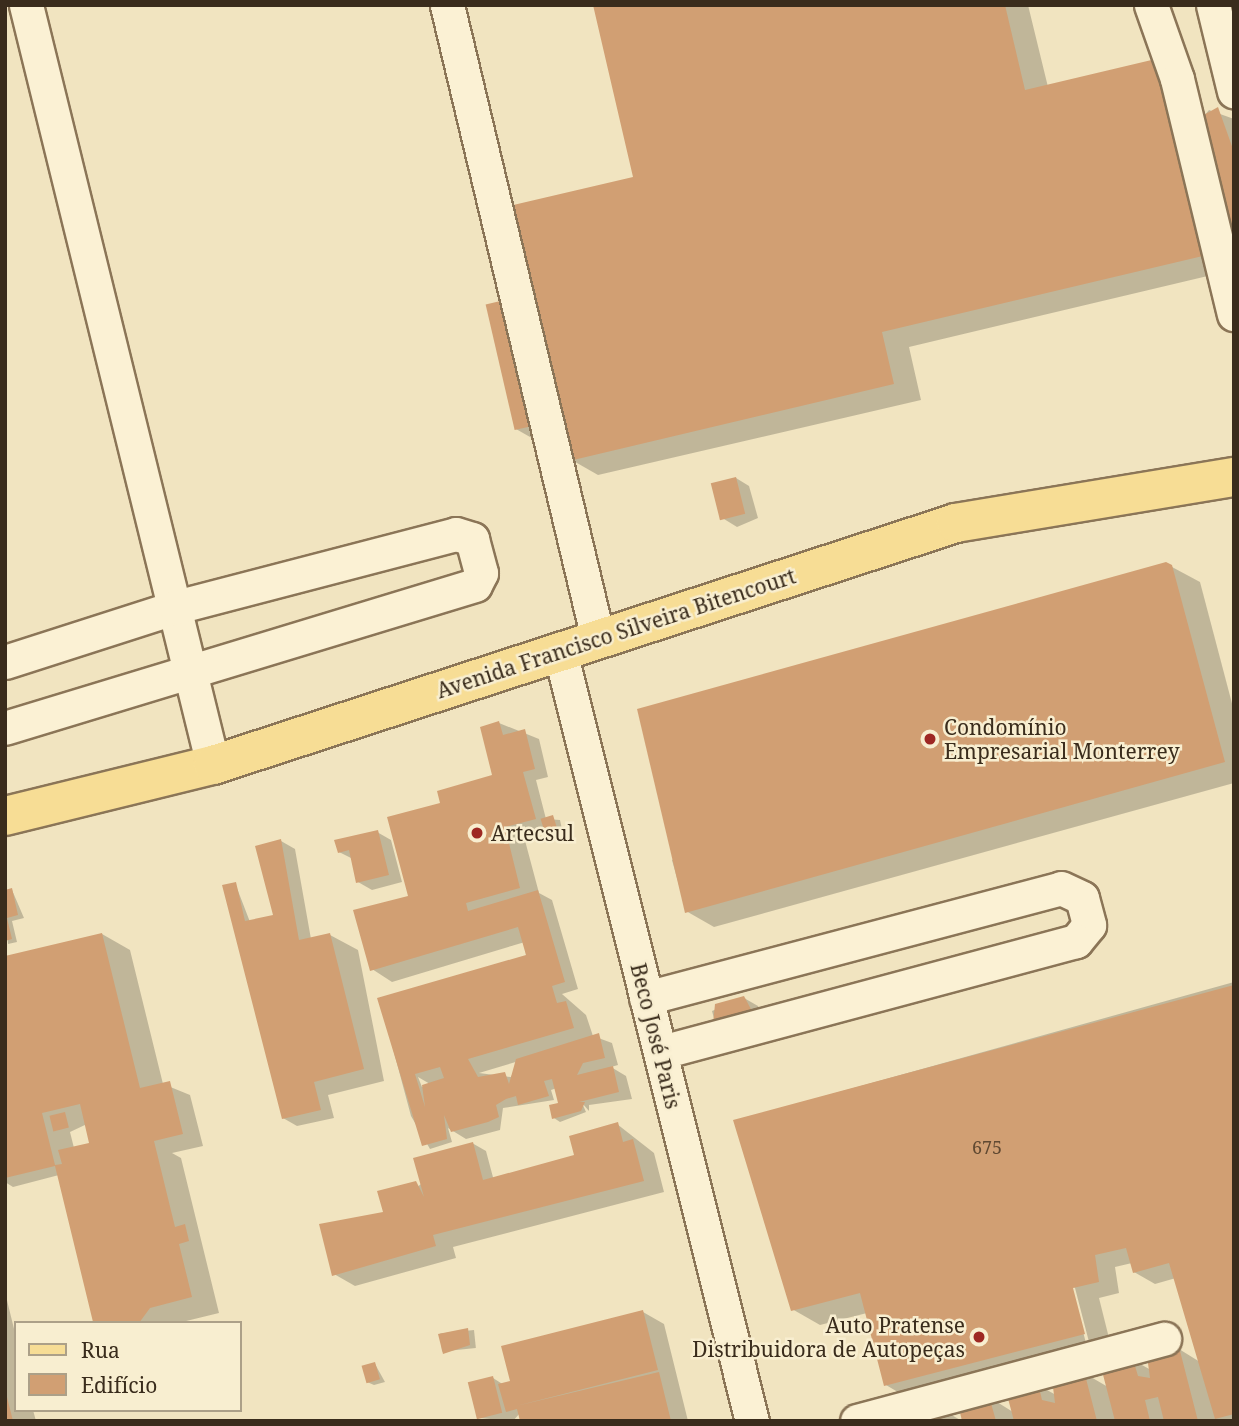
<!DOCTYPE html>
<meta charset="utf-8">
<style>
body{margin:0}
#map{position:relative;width:1239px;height:1426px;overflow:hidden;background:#f1e4c0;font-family:"Noto Serif",serif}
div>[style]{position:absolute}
.shadow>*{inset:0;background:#0003;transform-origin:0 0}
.building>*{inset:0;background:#d19f73;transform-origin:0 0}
.roads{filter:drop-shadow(2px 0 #8b7557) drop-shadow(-2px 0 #8b7557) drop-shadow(0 2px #8b7557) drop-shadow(0 -2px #8b7557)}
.minor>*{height:33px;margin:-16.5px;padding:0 16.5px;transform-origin:16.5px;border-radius:16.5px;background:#fbf1d4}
.major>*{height:38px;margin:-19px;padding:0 19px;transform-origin:19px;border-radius:19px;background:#f7dd95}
.dots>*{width:19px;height:19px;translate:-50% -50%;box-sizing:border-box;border:4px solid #f8eed0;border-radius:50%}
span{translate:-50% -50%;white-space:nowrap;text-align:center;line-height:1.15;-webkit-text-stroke:5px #f8eed0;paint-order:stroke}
.number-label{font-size:18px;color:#604932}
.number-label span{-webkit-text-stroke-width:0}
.street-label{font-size:21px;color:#3a2c1c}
.poi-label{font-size:21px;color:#3a2c1c}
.left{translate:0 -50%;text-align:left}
.right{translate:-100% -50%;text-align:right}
.frame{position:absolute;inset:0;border:7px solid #3a2c1c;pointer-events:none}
.legend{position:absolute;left:14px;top:1321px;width:228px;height:91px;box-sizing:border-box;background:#f8eed0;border:2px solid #aca088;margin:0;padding:9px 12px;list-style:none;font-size:21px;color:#3a2c1c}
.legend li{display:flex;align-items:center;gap:14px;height:35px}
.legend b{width:35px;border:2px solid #aca088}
</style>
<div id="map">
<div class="shadow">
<div style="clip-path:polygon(595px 5px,1028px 5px,1048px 87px,1233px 270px,909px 347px,921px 400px,598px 475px,570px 459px,635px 178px)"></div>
<div style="clip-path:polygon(1209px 110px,1234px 119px,1234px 244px,1204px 116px)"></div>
<div style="clip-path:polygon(488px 305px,537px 441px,516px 429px)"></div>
<div style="clip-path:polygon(736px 478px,749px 486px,758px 518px,737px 527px,724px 519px)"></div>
<div style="clip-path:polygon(1172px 567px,1200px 582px,1234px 711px,1234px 783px,714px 927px,686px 911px,672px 860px)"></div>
<div style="clip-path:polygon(evenodd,499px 723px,539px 739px,548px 777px,536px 780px,546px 819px,560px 820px,563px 834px,552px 836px,544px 827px,523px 833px,539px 893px,552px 900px,578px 989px,562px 994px,586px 1015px,593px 1036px,612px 1043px,618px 1065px,611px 1067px,626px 1076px,632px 1099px,589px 1105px,589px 1111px,582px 1103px,586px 1112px,560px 1122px,554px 1118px,560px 1104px,557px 1088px,551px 1090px,554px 1100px,503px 1108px,500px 1130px,466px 1139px,448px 1128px,452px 1142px,430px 1149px,411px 1116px,380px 1000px,526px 956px,525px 942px,392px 982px,372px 969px,410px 897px,443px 805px,495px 779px,499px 723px,519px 1061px,511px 1077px,479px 1073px,519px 1061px,499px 723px,418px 1077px,430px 1084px,422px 1087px,418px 1077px)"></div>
<div style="clip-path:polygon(377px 832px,391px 840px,402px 882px,372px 890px,358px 882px,353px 859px,339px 852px)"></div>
<div style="clip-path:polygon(281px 841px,295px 849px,311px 939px,330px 935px,358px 950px,384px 1081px,328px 1095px,334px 1118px,297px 1126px,283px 1118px,235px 883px,250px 922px,274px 916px)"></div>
<div style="clip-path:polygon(12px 890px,24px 918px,12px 921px,17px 942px,8px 944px,5px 892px)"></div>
<div style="clip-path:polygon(evenodd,102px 934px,130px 950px,163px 1084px,190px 1095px,203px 1146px,172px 1153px,181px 1158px,219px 1313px,178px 1323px,94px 1321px,59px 1175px,13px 1187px,5px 1182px,5px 958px,102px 934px,87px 1124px,92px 1146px,74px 1148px,70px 1132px,87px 1124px)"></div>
<div style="clip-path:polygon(evenodd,1234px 982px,1234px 1421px,964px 1421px,989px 1397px,1013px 1412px,1038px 1385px,1056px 1395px,1084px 1373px,1108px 1387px,1133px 1360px,1151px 1370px,1179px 1349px,1200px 1362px,1176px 1278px,1155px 1284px,1134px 1272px,1132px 1263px,1115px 1267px,1119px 1293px,1099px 1298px,1112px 1350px,913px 1401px,886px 1385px,867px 1313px,820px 1325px,792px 1309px,735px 1121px,1234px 982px,1070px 1283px,1075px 1288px,1089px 1342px,1086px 1343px,1070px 1283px)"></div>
<div style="clip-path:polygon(744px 998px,758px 1006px,766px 1023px,715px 1022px,712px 1011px)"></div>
<div style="clip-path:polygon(617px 1124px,654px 1153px,664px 1192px,453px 1247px,456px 1258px,355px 1286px,334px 1274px,321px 1225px,385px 1213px,472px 1143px,486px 1151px,494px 1181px,580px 1156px)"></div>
<div style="clip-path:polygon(5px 1292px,16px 1337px,16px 1410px,33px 1410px,36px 1421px,5px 1421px)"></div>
<div style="clip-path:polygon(643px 1312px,664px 1324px,688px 1421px,522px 1421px,520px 1413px,513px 1421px,479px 1418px,493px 1378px,504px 1385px)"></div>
<div style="left:474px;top:1330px;width:18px;height:34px;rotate:84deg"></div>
<div style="clip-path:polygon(375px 1364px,385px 1382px,374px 1385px,367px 1382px)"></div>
<div style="clip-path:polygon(943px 1410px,962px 1421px,916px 1421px)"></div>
</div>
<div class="building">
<div style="clip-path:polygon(593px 5px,1005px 5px,1025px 90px,1160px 58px,1207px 255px,882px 332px,894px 384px,569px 461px,509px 206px,633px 177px)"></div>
<div style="clip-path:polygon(1218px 107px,1234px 152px,1234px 248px,1202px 116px)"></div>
<div style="left:509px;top:299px;width:129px;height:24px;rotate:77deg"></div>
<div style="left:736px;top:477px;width:38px;height:26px;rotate:76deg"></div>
<div style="clip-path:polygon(1166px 562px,1172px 565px,1225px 762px,685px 913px,637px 709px)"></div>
<div style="clip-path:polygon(evenodd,499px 721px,503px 735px,525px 729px,535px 769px,523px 772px,536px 819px,505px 827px,520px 888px,466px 903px,468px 911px,538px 890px,565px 982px,552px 986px,557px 1003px,566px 1001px,574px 1028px,468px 1059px,478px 1077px,505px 1072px,509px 1084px,516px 1059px,599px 1033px,605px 1058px,583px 1063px,577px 1075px,613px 1066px,619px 1092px,579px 1102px,585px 1102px,581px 1111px,552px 1119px,549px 1105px,558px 1103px,552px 1079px,544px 1081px,549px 1096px,518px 1105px,516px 1096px,506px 1099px,496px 1105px,499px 1117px,488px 1122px,451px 1132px,444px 1115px,447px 1139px,422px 1146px,377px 998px,526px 955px,518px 927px,370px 971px,353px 910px,408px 896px,387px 817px,440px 803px,437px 791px,492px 775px,480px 727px,499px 721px,440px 1067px,444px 1078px,422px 1085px,425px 1107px,415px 1074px,440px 1067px)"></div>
<div style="left:553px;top:815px;width:17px;height:13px;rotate:73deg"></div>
<div style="clip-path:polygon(378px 830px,389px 875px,356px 883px,349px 850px,338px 853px,334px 840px)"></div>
<div style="clip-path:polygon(281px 839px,299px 940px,330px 933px,364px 1069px,314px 1082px,321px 1110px,282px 1119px,222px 885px,236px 882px,245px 921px,273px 915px,255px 846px)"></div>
<div style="clip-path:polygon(12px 888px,18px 915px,7px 918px,12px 939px,5px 941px,5px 890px)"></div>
<div style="clip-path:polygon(evenodd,102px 933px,140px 1088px,170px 1081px,183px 1134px,154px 1141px,175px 1227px,185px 1224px,189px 1241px,179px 1244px,192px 1297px,150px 1308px,139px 1323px,93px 1322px,55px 1166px,5px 1178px,5px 956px,102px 933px,80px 1104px,89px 1143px,58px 1150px,62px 1164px,55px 1165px,42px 1113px,80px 1104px)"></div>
<div style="clip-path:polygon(1234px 985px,1234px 1414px,1215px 1419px,1169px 1263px,1133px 1273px,1126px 1248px,1095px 1255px,1099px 1282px,1073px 1288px,1085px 1334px,884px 1386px,860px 1293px,791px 1311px,733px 1120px)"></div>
<div style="clip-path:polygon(744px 996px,754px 1015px,713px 1024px,715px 1004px)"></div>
<div style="left:65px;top:1112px;width:16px;height:16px;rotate:76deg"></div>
<div style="clip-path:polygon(618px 1122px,623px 1142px,633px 1139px,644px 1181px,433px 1235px,436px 1246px,332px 1276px,319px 1224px,383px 1212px,377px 1191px,416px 1181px,424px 1197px,413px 1158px,473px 1142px,483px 1180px,574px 1155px,569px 1136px)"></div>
<div style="clip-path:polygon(643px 1310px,658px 1370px,516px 1406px,659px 1372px,671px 1421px,520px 1421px,517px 1409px,506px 1412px,498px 1384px,510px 1381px,501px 1346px)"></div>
<div style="clip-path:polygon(468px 1328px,470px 1345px,443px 1354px,438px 1334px)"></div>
<div style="clip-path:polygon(1179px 1347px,1198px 1421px,1164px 1421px,1158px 1397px,1145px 1400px,1150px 1421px,1115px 1421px,1101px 1367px,1133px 1359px,1138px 1376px,1150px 1378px,1147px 1356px)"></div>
<div style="left:375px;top:1362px;width:18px;height:14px;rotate:74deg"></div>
<div style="clip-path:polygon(1084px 1371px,1097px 1421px,1014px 1421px,1006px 1391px,1038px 1383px,1042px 1400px,1055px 1403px,1052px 1379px)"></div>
<div style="left:493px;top:1376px;width:38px;height:26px;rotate:76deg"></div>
<div style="clip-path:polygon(5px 1393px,6px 1393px,13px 1421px,5px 1421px)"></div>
<div style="clip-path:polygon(989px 1396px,996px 1421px,962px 1421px,958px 1404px)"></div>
</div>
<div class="roads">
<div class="minor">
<div style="left:26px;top:5px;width:783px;rotate:76.18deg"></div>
<div style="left:447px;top:5px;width:652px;rotate:76.6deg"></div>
<div style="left:1151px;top:5px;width:78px;rotate:70.6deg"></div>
<div style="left:1177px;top:79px;width:242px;rotate:76.4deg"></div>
<div style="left:1213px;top:5px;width:89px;rotate:76.3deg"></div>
<div style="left:560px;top:651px;width:794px;rotate:76deg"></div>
<div style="left:5px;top:662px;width:180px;rotate:-17.8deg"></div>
<div style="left:176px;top:607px;width:289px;rotate:-14.6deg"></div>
<div style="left:456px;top:534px;width:17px;rotate:17deg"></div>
<div style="left:472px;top:539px;width:35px;rotate:75deg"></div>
<div style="left:481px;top:573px;width:13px;rotate:117deg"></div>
<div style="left:475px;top:585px;width:491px;rotate:163.1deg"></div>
<div style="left:646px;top:998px;width:429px;rotate:-14.8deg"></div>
<div style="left:1061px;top:888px;width:23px;rotate:25deg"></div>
<div style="left:1082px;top:898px;width:28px;rotate:75deg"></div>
<div style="left:1089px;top:925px;width:21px;rotate:129deg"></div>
<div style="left:1076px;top:941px;width:430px;rotate:165deg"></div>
<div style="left:857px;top:1421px;width:318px;rotate:-15deg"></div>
</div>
<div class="major">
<div style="left:5px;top:816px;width:214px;rotate:-13.8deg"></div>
<div style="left:213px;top:765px;width:781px;rotate:-18.04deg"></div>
<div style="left:956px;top:523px;width:282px;rotate:-9.4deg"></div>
</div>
</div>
<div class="dots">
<div style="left:930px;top:739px;background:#9e2823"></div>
<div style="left:477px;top:833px;background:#9e2823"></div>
<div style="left:979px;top:1337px;background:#9e2823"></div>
</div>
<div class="number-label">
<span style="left:987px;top:1147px">675</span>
</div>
<div class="street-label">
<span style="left:616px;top:633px;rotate:-18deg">Avenida Francisco Silveira Bitencourt</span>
<span style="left:656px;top:1036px;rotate:76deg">Beco José Paris</span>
</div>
<div class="poi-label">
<span class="left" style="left:944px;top:739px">Condomínio<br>Empresarial Monterrey</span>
<span class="left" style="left:491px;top:833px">Artecsul</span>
<span class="right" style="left:965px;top:1337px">Auto Pratense<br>Distribuidora de Autopeças</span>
</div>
<div class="frame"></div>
<ul class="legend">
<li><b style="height:9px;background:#f7dd95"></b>Rua</li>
<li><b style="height:19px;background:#d19f73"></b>Edifício</li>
</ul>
</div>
